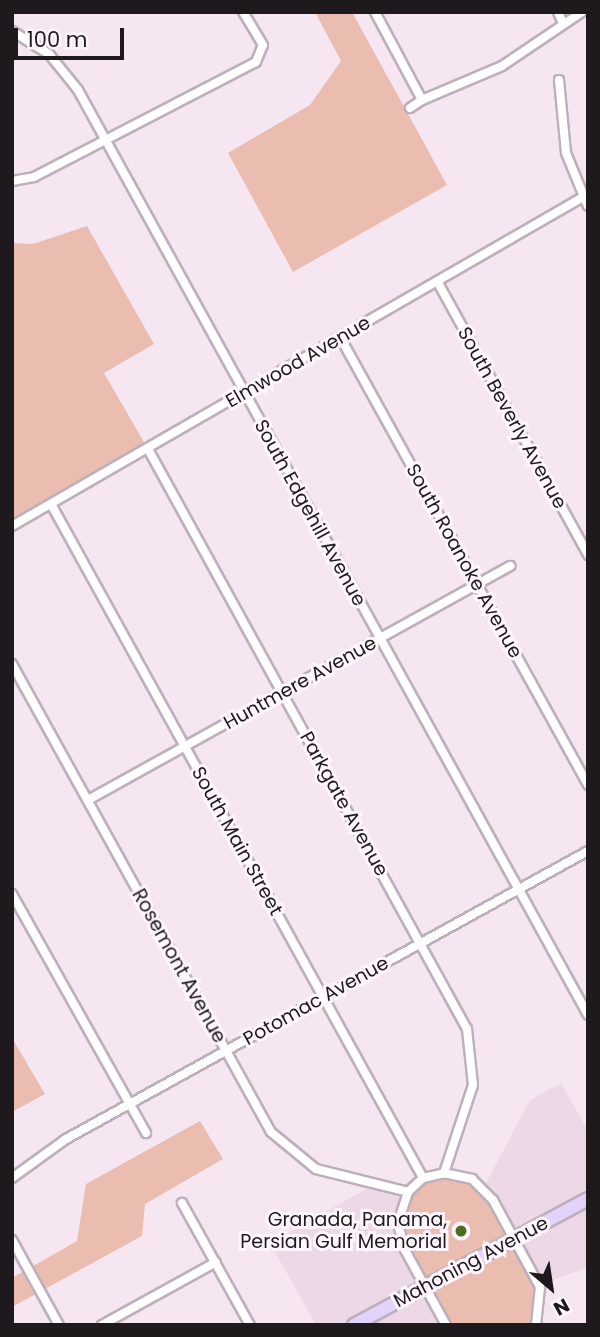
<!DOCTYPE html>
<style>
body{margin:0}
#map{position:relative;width:600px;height:1337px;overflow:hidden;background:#f5e6f2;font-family:Poppins,sans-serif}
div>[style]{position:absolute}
.built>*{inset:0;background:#edd8e8}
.green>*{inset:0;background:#ebbdb0}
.roads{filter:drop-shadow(2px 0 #beb0bb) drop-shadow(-2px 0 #beb0bb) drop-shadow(0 2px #beb0bb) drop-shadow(0 -2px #beb0bb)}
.street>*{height:8px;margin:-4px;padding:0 4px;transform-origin:4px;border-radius:4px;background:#fff}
.primary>*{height:12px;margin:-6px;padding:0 6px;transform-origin:6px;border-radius:6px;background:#e3d3fb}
.dots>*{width:19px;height:19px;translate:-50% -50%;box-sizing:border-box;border:4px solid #fef6fc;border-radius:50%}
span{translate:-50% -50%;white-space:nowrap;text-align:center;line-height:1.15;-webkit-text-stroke:6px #fef6fc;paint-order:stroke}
.street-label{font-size:19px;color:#1e191d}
.poi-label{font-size:19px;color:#1e191d}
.right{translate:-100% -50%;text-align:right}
.frame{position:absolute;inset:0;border:14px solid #1e191d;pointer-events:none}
.north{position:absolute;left:516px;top:1253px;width:70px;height:70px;-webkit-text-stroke:5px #fef6fc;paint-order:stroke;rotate:151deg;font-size:19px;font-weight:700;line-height:28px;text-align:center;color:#1e191d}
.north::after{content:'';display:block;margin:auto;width:24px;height:32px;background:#1e191d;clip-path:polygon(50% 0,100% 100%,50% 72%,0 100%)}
.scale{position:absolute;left:14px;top:28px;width:110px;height:32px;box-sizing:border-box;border:4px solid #1e191d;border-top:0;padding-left:9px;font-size:21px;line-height:24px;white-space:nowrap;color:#1e191d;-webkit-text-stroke:5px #fef6fc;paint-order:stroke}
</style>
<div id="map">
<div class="built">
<div style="clip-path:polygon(561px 1083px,588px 1131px,588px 1267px,539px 1285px,484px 1187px,530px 1100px)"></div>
<div style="clip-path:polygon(379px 1182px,408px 1192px,446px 1325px,316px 1325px,270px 1243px)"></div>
</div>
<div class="green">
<div style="clip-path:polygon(315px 12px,352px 12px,447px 185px,293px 272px,228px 153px,310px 105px,341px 61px)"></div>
<div style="clip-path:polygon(87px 226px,154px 344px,104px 373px,148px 449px,12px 526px,12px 243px,33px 244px)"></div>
<div style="clip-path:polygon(12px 1038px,45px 1094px,12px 1112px)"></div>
<div style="clip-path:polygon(200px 1121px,223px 1159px,145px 1204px,142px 1236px,12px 1307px,12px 1278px,77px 1241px,86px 1184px)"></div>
<div style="clip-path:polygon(444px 1173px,484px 1187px,538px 1281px,536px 1325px,446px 1325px,405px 1250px,399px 1216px,419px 1182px)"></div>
</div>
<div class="roads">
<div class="street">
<div style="left:375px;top:12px;width:100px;rotate:61.9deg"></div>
<div style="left:422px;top:100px;width:87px;rotate:-23deg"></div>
<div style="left:502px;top:66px;width:97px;rotate:-34deg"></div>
<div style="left:558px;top:12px;width:12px;rotate:66deg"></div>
<div style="left:12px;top:31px;width:44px;rotate:31.9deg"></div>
<div style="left:49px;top:54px;width:46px;rotate:51.1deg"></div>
<div style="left:78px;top:90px;width:1056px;rotate:61.13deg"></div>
<div style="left:559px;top:80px;width:73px;rotate:84.5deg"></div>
<div style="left:566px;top:153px;width:57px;rotate:67.5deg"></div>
<div style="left:410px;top:108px;width:14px;rotate:-34deg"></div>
<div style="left:12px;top:181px;width:22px;rotate:-10deg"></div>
<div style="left:34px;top:177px;width:250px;rotate:-27.4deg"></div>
<div style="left:256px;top:62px;width:18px;rotate:-68deg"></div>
<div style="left:263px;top:45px;width:39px;rotate:-121deg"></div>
<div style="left:437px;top:281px;width:313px;rotate:61.1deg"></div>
<div style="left:340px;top:337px;width:512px;rotate:61.03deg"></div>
<div style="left:148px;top:449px;width:662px;rotate:61.19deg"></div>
<div style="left:467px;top:1029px;width:56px;rotate:83.9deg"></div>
<div style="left:473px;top:1085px;width:93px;rotate:108.2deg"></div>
<div style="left:51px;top:504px;width:770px;rotate:61.1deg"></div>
<div style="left:12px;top:526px;width:659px;rotate:-29.95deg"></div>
<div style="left:12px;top:664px;width:535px;rotate:61.04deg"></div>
<div style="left:271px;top:1132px;width:58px;rotate:39.4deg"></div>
<div style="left:316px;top:1169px;width:95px;rotate:14deg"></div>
<div style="left:88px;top:800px;width:483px;rotate:-29deg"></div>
<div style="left:12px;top:894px;width:274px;rotate:60.7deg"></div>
<div style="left:12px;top:1178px;width:67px;rotate:-35.8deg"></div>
<div style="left:66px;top:1139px;width:596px;rotate:-28.89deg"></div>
<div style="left:182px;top:1203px;width:140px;rotate:60.9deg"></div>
<div style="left:12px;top:1240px;width:97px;rotate:61.1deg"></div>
<div style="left:102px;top:1325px;width:130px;rotate:-28.9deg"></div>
<div style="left:446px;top:1325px;width:85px;rotate:-118.7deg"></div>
<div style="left:405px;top:1250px;width:28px;rotate:-105deg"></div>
<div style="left:398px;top:1223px;width:33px;rotate:-72deg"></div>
<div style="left:408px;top:1192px;width:21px;rotate:-43deg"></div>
<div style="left:423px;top:1178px;width:22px;rotate:-13deg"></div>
<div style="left:444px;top:1173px;width:29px;rotate:12deg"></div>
<div style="left:472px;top:1179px;width:30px;rotate:45deg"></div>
<div style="left:493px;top:1200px;width:99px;rotate:61.6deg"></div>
<div style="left:540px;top:1287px;width:38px;rotate:96deg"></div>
</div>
<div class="primary">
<div style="left:354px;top:1325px;width:266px;rotate:-28.3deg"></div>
</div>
</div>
<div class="dots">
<div style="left:461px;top:1231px;background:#4f6c20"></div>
</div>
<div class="street-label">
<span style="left:298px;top:362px;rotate:-30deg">Elmwood Avenue</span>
<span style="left:512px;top:418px;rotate:61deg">South Beverly Avenue</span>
<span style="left:310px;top:513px;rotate:61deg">South Edgehill Avenue</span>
<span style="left:464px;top:561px;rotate:61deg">South Roanoke Avenue</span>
<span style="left:300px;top:683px;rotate:-29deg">Huntmere Avenue</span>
<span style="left:344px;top:804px;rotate:61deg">Parkgate Avenue</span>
<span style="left:237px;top:841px;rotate:61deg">South Main Street</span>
<span style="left:179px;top:966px;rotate:61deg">Rosemont Avenue</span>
<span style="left:316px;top:1001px;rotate:-29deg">Potomac Avenue</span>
<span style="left:471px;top:1262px;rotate:-28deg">Mahoning Avenue</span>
</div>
<div class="poi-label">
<span class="right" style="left:447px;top:1231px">Granada, Panama,<br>Persian Gulf Memorial</span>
</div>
<div class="frame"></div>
<div class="north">N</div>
<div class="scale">100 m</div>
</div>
